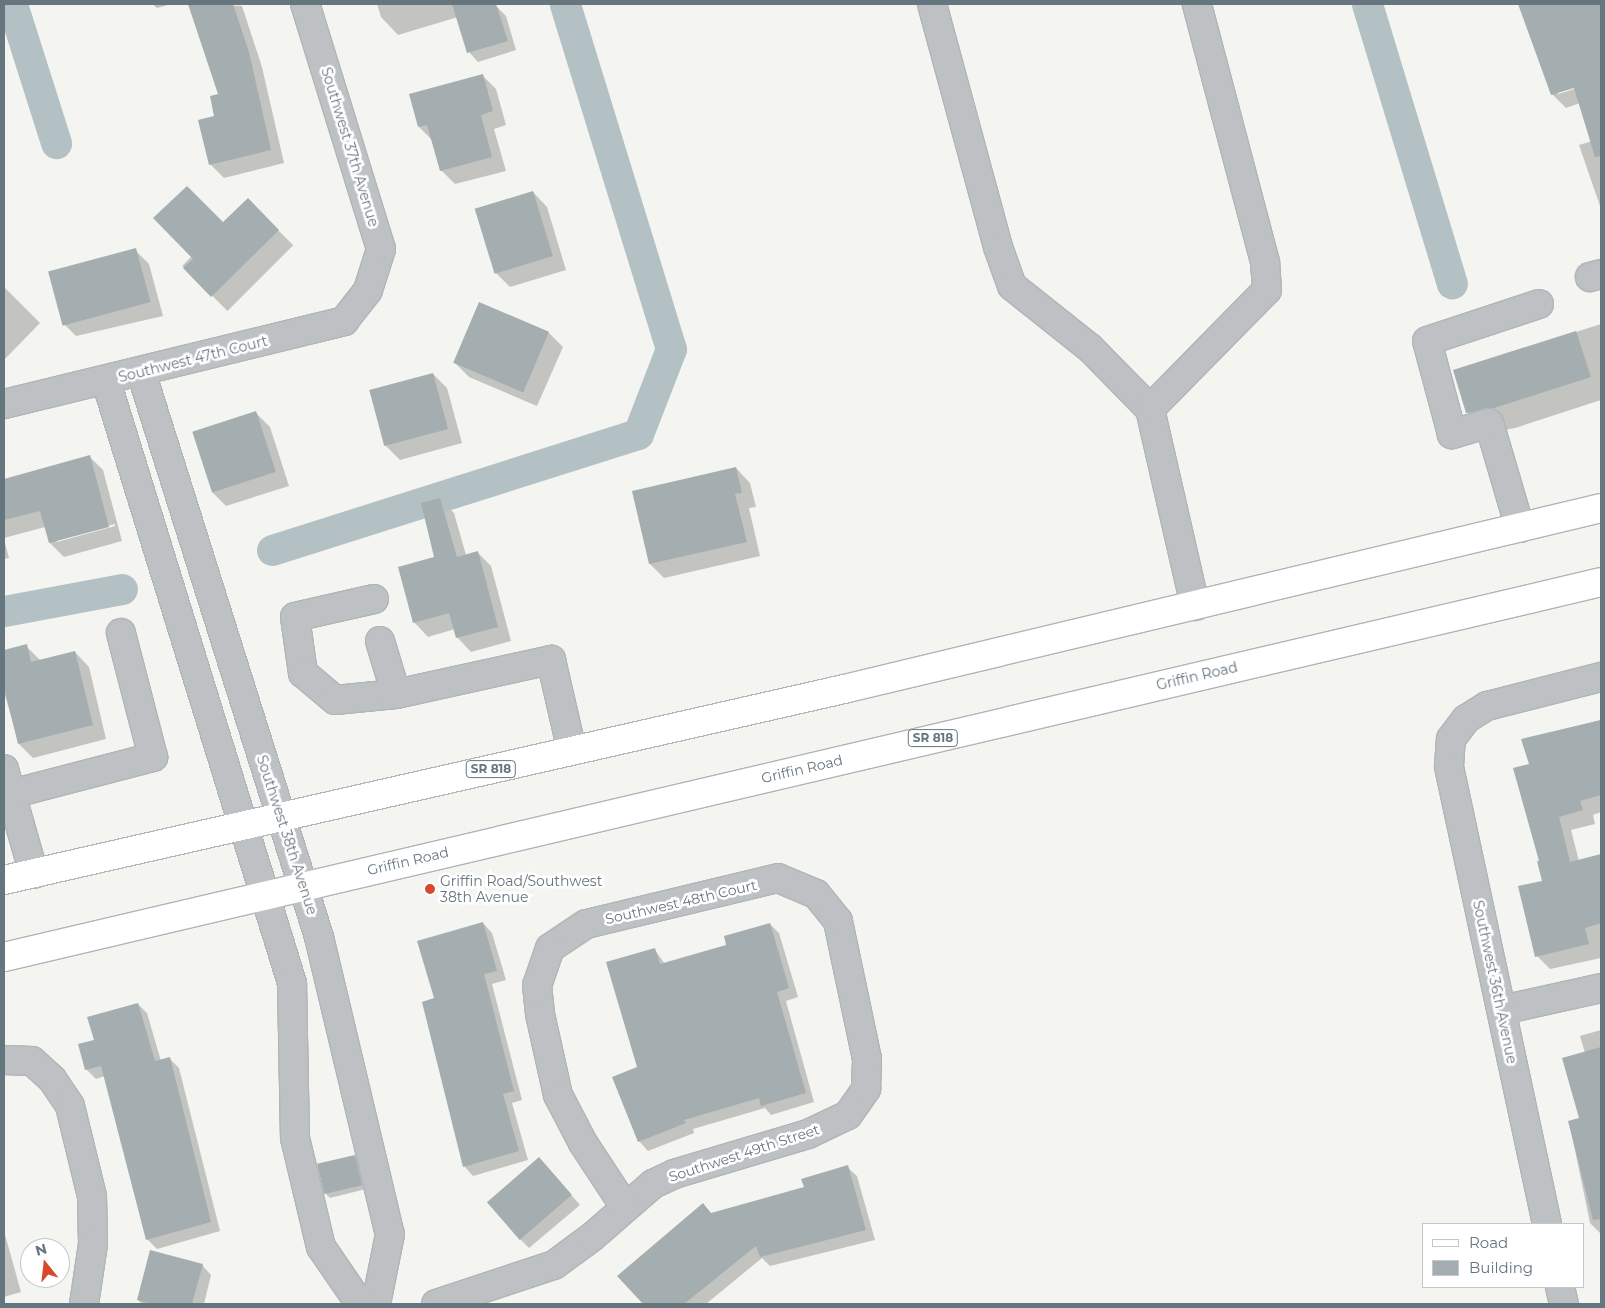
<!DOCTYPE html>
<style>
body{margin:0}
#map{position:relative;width:1605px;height:1308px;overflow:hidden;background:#f4f4f0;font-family:Montserrat,sans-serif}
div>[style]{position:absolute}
.shadow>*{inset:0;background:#0003;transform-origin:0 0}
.canal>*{height:31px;margin:-15.5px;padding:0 15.5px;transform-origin:15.5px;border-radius:15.5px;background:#b4c1c4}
.building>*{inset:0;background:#a4adb0;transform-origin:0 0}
.roads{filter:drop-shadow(1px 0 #b1b5b8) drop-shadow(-1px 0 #b1b5b8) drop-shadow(0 1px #b1b5b8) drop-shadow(0 -1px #b1b5b8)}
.minor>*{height:28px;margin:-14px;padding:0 14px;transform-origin:14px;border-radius:14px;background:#bdc1c4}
.major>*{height:28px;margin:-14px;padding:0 14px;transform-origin:14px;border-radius:14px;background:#fff}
.dots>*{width:14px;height:14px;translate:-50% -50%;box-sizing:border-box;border:2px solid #fff;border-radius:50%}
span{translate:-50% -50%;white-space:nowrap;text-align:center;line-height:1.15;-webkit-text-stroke:5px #fff;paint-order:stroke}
.shield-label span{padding:1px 4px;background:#fff;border:1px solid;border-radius:4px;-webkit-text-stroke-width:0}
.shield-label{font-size:12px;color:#65767f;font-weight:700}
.street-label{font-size:14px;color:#65767f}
.poi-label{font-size:14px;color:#65767f}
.left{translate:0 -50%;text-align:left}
.frame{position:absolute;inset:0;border:5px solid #65767f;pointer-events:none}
.legend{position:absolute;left:1422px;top:1223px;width:162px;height:65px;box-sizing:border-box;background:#fff;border:1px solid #c1c8cc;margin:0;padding:6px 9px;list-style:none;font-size:15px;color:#65767f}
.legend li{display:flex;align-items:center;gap:10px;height:25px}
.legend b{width:25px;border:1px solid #c1c8cc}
.north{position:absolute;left:20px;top:1238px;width:50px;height:50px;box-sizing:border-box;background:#fff;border:1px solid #c1c8cc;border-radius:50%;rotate:344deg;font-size:14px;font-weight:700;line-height:20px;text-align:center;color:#65767f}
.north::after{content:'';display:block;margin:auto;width:18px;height:22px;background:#d7482d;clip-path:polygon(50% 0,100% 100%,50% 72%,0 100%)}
</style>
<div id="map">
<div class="shadow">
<div style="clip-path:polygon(152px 4px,172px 4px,157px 8px)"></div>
<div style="clip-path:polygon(190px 4px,242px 6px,262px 67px,284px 163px,224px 178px,210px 164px,219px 95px)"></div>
<div style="clip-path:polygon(377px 4px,468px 4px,471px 14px,496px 6px,506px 16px,516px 50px,478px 62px,469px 52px,458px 17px,398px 35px,381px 17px)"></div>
<div style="clip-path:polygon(evenodd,1520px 4px,1601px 4px,1601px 209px,1579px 145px,1592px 141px,1580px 103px,1566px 108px,1552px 94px,1520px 4px,1580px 85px,1581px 87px,1558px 94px,1558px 92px,1580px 85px)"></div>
<div style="clip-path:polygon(482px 75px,496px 89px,506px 125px,494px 129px,506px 171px,455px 184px,441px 170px,432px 140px,419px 127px)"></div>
<div style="clip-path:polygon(533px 192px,547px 207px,566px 270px,510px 287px,496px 273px)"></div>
<div style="left:248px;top:200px;width:64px;height:93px;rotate:45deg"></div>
<div style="clip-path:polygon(135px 250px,149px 264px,163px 316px,76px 336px,62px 322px)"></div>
<div style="clip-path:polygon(4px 287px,40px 323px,4px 360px)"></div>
<div style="clip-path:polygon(1601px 324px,1601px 400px,1515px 428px,1488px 433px,1468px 413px,1454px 371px)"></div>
<div style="clip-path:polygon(549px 333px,563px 347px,537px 406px,469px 377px,455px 363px)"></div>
<div style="clip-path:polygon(433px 374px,447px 388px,462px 443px,400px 460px,386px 446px,371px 390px)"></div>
<div style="clip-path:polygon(256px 413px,270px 427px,289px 486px,226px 506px,212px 492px)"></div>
<div style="clip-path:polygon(evenodd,89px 456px,103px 470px,122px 541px,64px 557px,50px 543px,45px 527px,4px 538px,4px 480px,89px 456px,115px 524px,115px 526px,57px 542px,57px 539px,115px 524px)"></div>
<div style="clip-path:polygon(736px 468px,750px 483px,756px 507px,749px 508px,760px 556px,664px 578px,650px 564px,634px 492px)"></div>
<div style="clip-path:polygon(440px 499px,454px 513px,466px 555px,477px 552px,491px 566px,511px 641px,471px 652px,457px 637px,455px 629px,428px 637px,414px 622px,436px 558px)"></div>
<div style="clip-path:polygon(4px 539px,9px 558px,4px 559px)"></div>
<div style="clip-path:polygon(26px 646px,40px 660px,75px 652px,89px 667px,106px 739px,33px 758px,19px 744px,4px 692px,4px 651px)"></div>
<div style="clip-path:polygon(1601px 720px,1601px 812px,1593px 815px,1595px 824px,1571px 830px,1579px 861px,1601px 855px,1601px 958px,1550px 969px,1537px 956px,1543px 882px,1530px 764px,1523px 740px)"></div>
<div style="clip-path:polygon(483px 923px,492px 933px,506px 980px,492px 984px,522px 1100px,512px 1103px,528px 1160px,473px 1176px,464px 1166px,435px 999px)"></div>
<div style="clip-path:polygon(770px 924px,779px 933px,798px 997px,786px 1001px,814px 1102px,771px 1115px,765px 1108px,693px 1129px,694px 1133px,648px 1151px,639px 1141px,638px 1068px,655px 950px,665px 964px,728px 946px)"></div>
<div style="clip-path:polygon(138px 1004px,147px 1013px,161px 1061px,169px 1058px,179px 1068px,220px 1231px,157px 1249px,148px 1240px,105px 1076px,96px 1079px,86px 1069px,95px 1041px)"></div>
<div style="clip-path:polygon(1601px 1030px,1601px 1234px,1590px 1223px,1569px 1121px,1580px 1119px,1585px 1053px,1580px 1036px)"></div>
<div style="clip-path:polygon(354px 1156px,359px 1161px,366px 1189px,330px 1198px,326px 1194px)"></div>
<div style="clip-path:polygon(539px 1158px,580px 1205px,529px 1248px,520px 1239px)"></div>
<div style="clip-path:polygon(847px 1167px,857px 1176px,875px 1240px,770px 1266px,762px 1258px,706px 1304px,644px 1304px,619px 1276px,703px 1205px,712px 1214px,805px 1188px)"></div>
<div style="clip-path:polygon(4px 1231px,21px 1292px,4px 1297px)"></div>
<div style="clip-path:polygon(202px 1265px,211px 1275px,204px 1304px,142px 1304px,138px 1300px)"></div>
</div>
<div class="canal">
<div style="left:12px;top:4px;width:146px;rotate:72.4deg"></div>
<div style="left:1367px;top:4px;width:292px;rotate:73.1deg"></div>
<div style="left:272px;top:550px;width:384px;rotate:-17.6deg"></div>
<div style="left:638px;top:434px;width:91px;rotate:-68.8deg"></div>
<div style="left:671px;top:349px;width:361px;rotate:-107.1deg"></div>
<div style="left:4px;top:611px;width:120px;rotate:-10.6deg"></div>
</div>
<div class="building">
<div style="clip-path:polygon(188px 4px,233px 4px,249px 52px,271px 150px,209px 165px,198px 120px,214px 116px,210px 96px,218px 94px)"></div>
<div style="clip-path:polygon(452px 4px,496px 4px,508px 41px,467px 53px)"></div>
<div style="clip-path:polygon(1518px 4px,1601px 4px,1601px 156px,1595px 157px,1574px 88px,1551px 95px)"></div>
<div style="clip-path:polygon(483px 74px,493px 111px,481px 115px,492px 157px,440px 171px,427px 125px,418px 127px,409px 94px)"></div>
<div style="clip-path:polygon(187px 186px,223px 222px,248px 198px,279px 230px,211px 297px,183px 268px,193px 259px,153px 218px)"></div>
<div style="left:533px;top:191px;width:68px;height:61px;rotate:73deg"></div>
<div style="left:136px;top:248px;width:56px;height:91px;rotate:75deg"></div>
<div style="left:479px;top:302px;width:76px;height:66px;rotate:23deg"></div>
<div style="clip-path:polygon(1576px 331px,1591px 377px,1494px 408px,1466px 413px,1453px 370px)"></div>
<div style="left:433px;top:373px;width:58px;height:66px;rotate:75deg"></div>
<div style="left:256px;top:411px;width:64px;height:67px;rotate:72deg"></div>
<div style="clip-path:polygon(90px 455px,109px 527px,49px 543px,40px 511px,4px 520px,4px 479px)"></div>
<div style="clip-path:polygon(736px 467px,742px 493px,735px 494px,747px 542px,649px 564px,632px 491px)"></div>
<div style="clip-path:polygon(440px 498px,457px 557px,478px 551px,498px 627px,456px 638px,449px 613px,413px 623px,398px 567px,434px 557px,421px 503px)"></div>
<div style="clip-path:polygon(27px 644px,31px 662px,75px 651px,93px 725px,18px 744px,4px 687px,4px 650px)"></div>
<div style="clip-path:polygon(1601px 720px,1601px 795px,1580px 801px,1583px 810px,1559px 817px,1570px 862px,1601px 854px,1601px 923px,1585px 928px,1589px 944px,1535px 957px,1518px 886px,1542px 881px,1537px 861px,1539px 861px,1513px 768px,1529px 764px,1521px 739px)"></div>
<div style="clip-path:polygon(483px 922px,497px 971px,484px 974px,514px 1091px,503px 1094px,519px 1151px,463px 1167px,422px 1002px,434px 998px,417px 941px)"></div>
<div style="clip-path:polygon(770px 923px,789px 988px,777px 992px,806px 1093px,761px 1106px,759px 1098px,684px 1120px,686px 1123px,638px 1142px,612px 1077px,637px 1067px,606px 962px,655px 948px,660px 964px,726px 945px,724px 936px)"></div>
<div style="clip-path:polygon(138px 1003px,155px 1061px,170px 1057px,211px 1222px,146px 1240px,101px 1066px,85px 1070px,78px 1044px,94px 1040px,87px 1017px)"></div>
<div style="clip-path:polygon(1601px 1047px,1601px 1219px,1593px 1220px,1568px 1121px,1579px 1118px,1562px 1058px)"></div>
<div style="left:355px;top:1155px;width:31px;height:39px;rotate:77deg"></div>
<div style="left:539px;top:1157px;width:50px;height:69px;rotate:49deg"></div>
<div style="clip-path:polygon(848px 1165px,866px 1230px,760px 1257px,756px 1246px,684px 1304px,643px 1304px,617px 1276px,703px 1203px,711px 1213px,804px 1187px,801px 1179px)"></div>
<div style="clip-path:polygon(150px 1250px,203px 1264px,192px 1304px,152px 1304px,137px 1300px)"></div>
</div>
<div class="roads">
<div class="minor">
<div style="left:932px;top:4px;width:252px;rotate:74.8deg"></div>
<div style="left:998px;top:247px;width:41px;rotate:70.3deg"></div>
<div style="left:1012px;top:286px;width:100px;rotate:38.5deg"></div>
<div style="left:1090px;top:348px;width:86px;rotate:45.5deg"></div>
<div style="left:1150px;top:409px;width:202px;rotate:77.1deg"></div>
<div style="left:1590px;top:277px;width:11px;rotate:-15deg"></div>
<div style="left:141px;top:372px;width:592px;rotate:72.51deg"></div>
<div style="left:319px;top:937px;width:305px;rotate:76.6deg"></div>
<div style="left:390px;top:1234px;width:71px;rotate:101.3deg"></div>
<div style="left:106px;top:381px;width:630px;rotate:72.83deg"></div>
<div style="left:292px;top:983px;width:155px;rotate:88.9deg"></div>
<div style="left:295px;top:1138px;width:112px;rotate:76.6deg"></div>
<div style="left:321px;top:1247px;width:69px;rotate:55.6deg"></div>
<div style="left:4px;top:404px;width:350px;rotate:-13.7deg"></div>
<div style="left:344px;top:321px;width:39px;rotate:-52deg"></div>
<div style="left:368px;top:290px;width:43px;rotate:-72.4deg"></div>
<div style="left:381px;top:249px;width:257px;rotate:-107.2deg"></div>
<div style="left:1150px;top:409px;width:167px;rotate:-45.5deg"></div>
<div style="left:1267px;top:290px;width:28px;rotate:-94deg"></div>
<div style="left:1265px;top:262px;width:267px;rotate:-104.8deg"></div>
<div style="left:1520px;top:528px;width:109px;rotate:-106.4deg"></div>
<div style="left:1489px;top:423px;width:39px;rotate:163deg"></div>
<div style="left:1452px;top:434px;width:96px;rotate:-105deg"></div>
<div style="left:1427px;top:341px;width:118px;rotate:-18.3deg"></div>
<div style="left:374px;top:599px;width:81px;rotate:167.2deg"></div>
<div style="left:295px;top:617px;width:57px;rotate:81.9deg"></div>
<div style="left:303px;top:673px;width:42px;rotate:40.2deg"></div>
<div style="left:335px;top:700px;width:61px;rotate:-5.6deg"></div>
<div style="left:396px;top:694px;width:159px;rotate:-12.4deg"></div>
<div style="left:551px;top:660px;width:93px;rotate:77deg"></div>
<div style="left:380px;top:641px;width:55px;rotate:73.2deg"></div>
<div style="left:4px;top:769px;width:109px;rotate:74.1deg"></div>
<div style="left:11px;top:794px;width:147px;rotate:-14.6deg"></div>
<div style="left:153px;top:757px;width:128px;rotate:-104.5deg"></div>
<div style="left:1502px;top:1010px;width:101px;rotate:-12.5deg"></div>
<div style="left:4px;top:1060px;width:28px;rotate:2deg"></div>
<div style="left:32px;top:1061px;width:27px;rotate:42deg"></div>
<div style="left:52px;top:1079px;width:32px;rotate:56deg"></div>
<div style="left:70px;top:1106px;width:93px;rotate:76.3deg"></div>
<div style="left:92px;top:1196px;width:48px;rotate:88.8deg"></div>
<div style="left:93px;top:1244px;width:61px;rotate:98.5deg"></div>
<div style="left:1547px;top:1224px;width:468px;rotate:-102.1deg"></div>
<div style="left:1449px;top:766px;width:27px;rotate:-86deg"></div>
<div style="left:1451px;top:739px;width:25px;rotate:-53deg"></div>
<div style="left:1466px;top:719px;width:25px;rotate:-32deg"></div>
<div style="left:1487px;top:706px;width:118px;rotate:-14.3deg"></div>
<div style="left:1560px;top:1287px;width:17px;rotate:77deg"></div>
<div style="left:436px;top:1304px;width:124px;rotate:-18.3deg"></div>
<div style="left:554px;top:1265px;width:47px;rotate:-36.4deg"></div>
<div style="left:592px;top:1237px;width:81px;rotate:-41deg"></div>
<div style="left:653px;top:1184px;width:23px;rotate:-25deg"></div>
<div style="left:674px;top:1174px;width:140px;rotate:-16.6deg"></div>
<div style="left:808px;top:1134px;width:44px;rotate:-25.4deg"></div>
<div style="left:848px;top:1115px;width:32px;rotate:-55deg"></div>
<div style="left:866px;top:1089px;width:30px;rotate:-88deg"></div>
<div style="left:867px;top:1059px;width:141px;rotate:-101.9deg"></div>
<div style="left:838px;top:921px;width:35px;rotate:-129deg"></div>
<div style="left:816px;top:894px;width:41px;rotate:-157.2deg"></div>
<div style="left:778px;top:878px;width:197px;rotate:166.5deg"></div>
<div style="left:586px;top:924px;width:43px;rotate:146.3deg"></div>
<div style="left:550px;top:948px;width:39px;rotate:109deg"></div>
<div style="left:537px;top:985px;width:29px;rotate:84deg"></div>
<div style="left:540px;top:1014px;width:83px;rotate:77.5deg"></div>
<div style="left:558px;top:1095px;width:54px;rotate:62.5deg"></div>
<div style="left:583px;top:1143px;width:77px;rotate:56.7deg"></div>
</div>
<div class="major">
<div style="left:4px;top:880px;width:861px;rotate:-12.81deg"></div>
<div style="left:844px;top:689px;width:778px;rotate:-13.45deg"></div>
<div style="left:4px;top:957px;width:1640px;rotate:-13.21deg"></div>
</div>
</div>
<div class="dots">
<div style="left:430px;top:889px;background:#d7482d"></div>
</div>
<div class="shield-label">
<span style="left:933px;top:738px">SR 818</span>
<span style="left:491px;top:769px">SR 818</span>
</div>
<div class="street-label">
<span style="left:350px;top:147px;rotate:73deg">Southwest 37th Avenue</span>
<span style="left:193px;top:359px;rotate:-14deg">Southwest 47th Court</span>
<span style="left:1197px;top:676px;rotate:-13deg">Griffin Road</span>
<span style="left:802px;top:769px;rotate:-13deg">Griffin Road</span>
<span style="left:287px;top:835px;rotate:72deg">Southwest 38th Avenue</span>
<span style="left:408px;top:861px;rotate:-13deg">Griffin Road</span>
<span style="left:681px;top:902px;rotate:-13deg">Southwest 48th Court</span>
<span style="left:1495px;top:982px;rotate:78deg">Southwest 36th Avenue</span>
<span style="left:744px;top:1153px;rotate:-18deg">Southwest 49th Street</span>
</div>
<div class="poi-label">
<span class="left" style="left:440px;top:889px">Griffin Road/Southwest<br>38th Avenue</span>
</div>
<div class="frame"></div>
<ul class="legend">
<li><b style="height:6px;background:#fff"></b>Road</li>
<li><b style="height:14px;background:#a4adb0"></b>Building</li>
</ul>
<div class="north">N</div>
</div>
